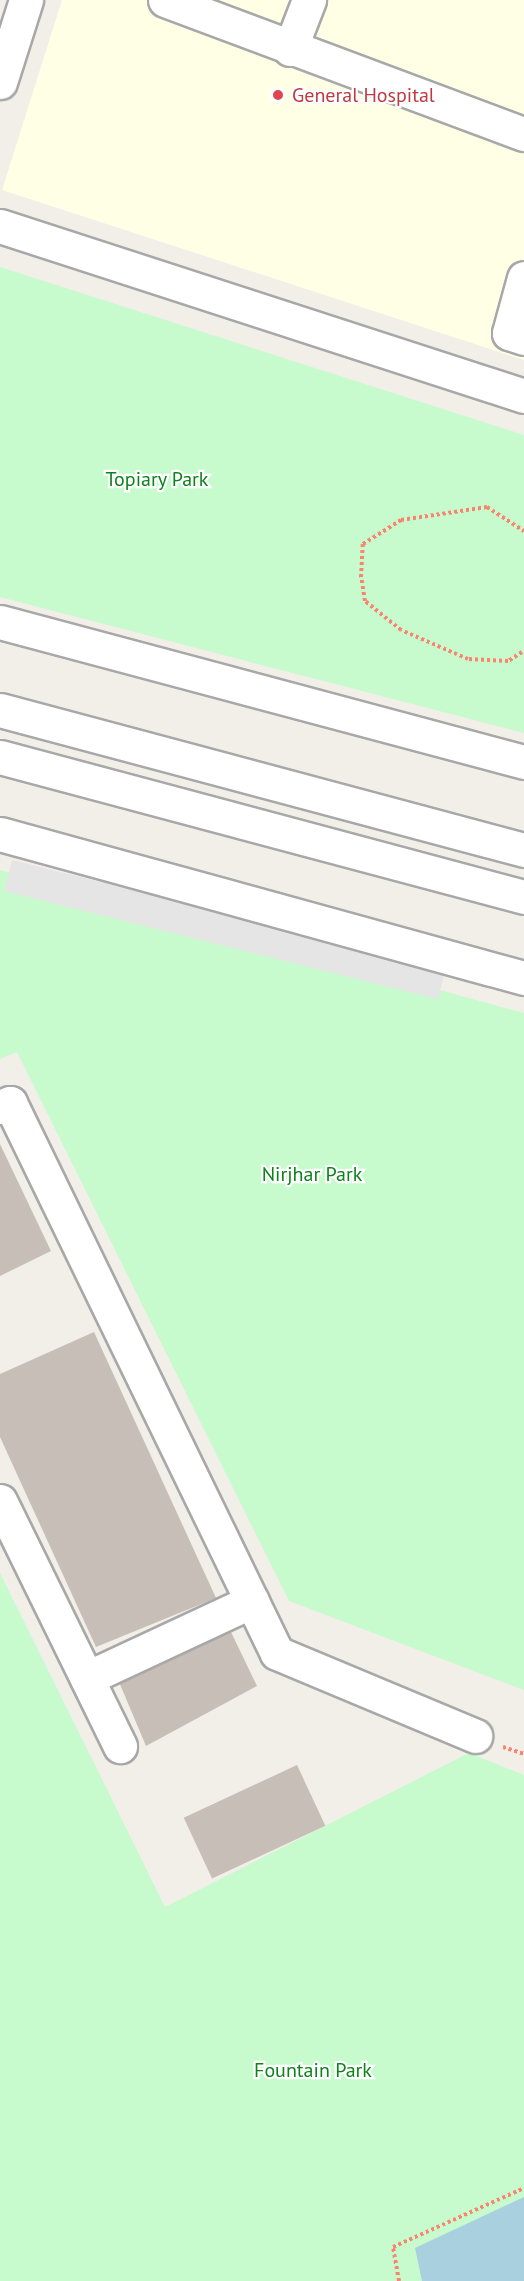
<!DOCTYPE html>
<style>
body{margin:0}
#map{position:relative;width:524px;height:2281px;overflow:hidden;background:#f1efe8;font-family:"PT Sans",sans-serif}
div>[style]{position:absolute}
.education>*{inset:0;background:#feffe4}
.park>*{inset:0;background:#c7facd}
.parking>*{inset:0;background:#e5e5e5;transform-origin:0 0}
.water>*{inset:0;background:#a9d0de}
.building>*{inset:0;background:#c6beb7;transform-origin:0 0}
.path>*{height:4px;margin-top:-2px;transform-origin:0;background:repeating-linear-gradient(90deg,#f98571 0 3px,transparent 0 6px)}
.roads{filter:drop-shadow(2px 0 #a8a8a8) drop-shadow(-2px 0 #a8a8a8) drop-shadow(0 2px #a8a8a8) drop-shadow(0 -2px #a8a8a8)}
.minor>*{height:33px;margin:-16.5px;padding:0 16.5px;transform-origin:16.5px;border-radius:16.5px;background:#fff}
.dots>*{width:16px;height:16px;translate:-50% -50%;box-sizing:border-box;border:3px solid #fff;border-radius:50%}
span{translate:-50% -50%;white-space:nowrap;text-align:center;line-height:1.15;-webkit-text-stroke:4.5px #fff;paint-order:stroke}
.health-label{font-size:20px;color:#be3a42}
.left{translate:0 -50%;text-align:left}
.park-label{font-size:20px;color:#0d821b}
</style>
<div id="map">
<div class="education">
<div style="clip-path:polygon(62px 0,524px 0,524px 360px,2px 190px)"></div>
</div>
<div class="park">
<div style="clip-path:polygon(0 267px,524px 435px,524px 733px,0 597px)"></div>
<div style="clip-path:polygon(0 870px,524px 1013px,524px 1690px,289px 1601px,17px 1052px,0 1059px)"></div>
<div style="clip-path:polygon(0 1573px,165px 1907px,469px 1753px,524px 1775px,524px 2281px,0 2281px)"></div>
</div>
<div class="parking">
<div style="left:12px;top:860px;width:447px;height:32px;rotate:14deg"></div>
</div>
<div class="water">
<div style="clip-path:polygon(524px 2197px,524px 2281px,422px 2281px,415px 2248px)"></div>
</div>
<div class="building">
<div style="clip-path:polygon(0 1144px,51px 1251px,0 1276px)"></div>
<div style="clip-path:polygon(94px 1332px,216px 1598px,96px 1647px,0 1437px,0 1374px)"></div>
<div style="clip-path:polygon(231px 1632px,257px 1686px,146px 1746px,119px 1682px)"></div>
<div style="left:297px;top:1765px;width:67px;height:125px;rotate:65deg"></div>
</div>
<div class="path">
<div style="left:522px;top:652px;width:17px;rotate:147deg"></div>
<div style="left:508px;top:661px;width:40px;rotate:-177.1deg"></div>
<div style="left:468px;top:659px;width:73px;rotate:-156.6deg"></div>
<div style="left:401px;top:630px;width:46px;rotate:-141.1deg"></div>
<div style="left:365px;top:601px;width:24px;rotate:-99deg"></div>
<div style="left:361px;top:577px;width:33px;rotate:-87deg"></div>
<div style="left:363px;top:544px;width:45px;rotate:-32.3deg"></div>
<div style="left:401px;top:520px;width:87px;rotate:-8.6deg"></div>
<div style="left:487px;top:507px;width:44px;rotate:33deg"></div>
<div style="left:503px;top:1747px;width:22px;rotate:18deg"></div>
<div style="left:399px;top:2281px;width:35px;rotate:-100deg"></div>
<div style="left:393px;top:2247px;width:144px;rotate:-24.2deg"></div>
</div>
<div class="roads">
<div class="minor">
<div style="left:165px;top:0;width:383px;rotate:20.5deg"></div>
<div style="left:290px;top:49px;width:53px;rotate:-68.8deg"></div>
<div style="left:0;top:82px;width:86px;rotate:-72.4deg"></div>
<div style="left:0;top:226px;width:551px;rotate:17.97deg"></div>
<div style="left:524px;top:278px;width:57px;rotate:105.3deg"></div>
<div style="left:509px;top:333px;width:16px;rotate:18deg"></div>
<div style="left:0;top:622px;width:542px;rotate:14.96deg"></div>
<div style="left:0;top:710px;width:542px;rotate:14.96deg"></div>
<div style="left:0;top:757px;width:542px;rotate:14.96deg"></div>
<div style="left:0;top:834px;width:543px;rotate:15.37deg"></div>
<div style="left:0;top:1107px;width:11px;rotate:-22deg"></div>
<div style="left:10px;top:1103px;width:611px;rotate:64.11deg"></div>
<div style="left:277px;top:1653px;width:215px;rotate:22.7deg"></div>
<div style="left:0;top:1501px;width:273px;rotate:63.9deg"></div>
<div style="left:87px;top:1678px;width:182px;rotate:-25deg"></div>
</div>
</div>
<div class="dots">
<div style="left:278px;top:95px;background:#e0444e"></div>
</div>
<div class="health-label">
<span class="left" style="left:292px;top:95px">General Hospital</span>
</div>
<div class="park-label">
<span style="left:157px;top:479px">Topiary Park</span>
<span style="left:312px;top:1174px">Nirjhar Park</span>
<span style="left:313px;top:2070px">Fountain Park</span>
</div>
</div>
